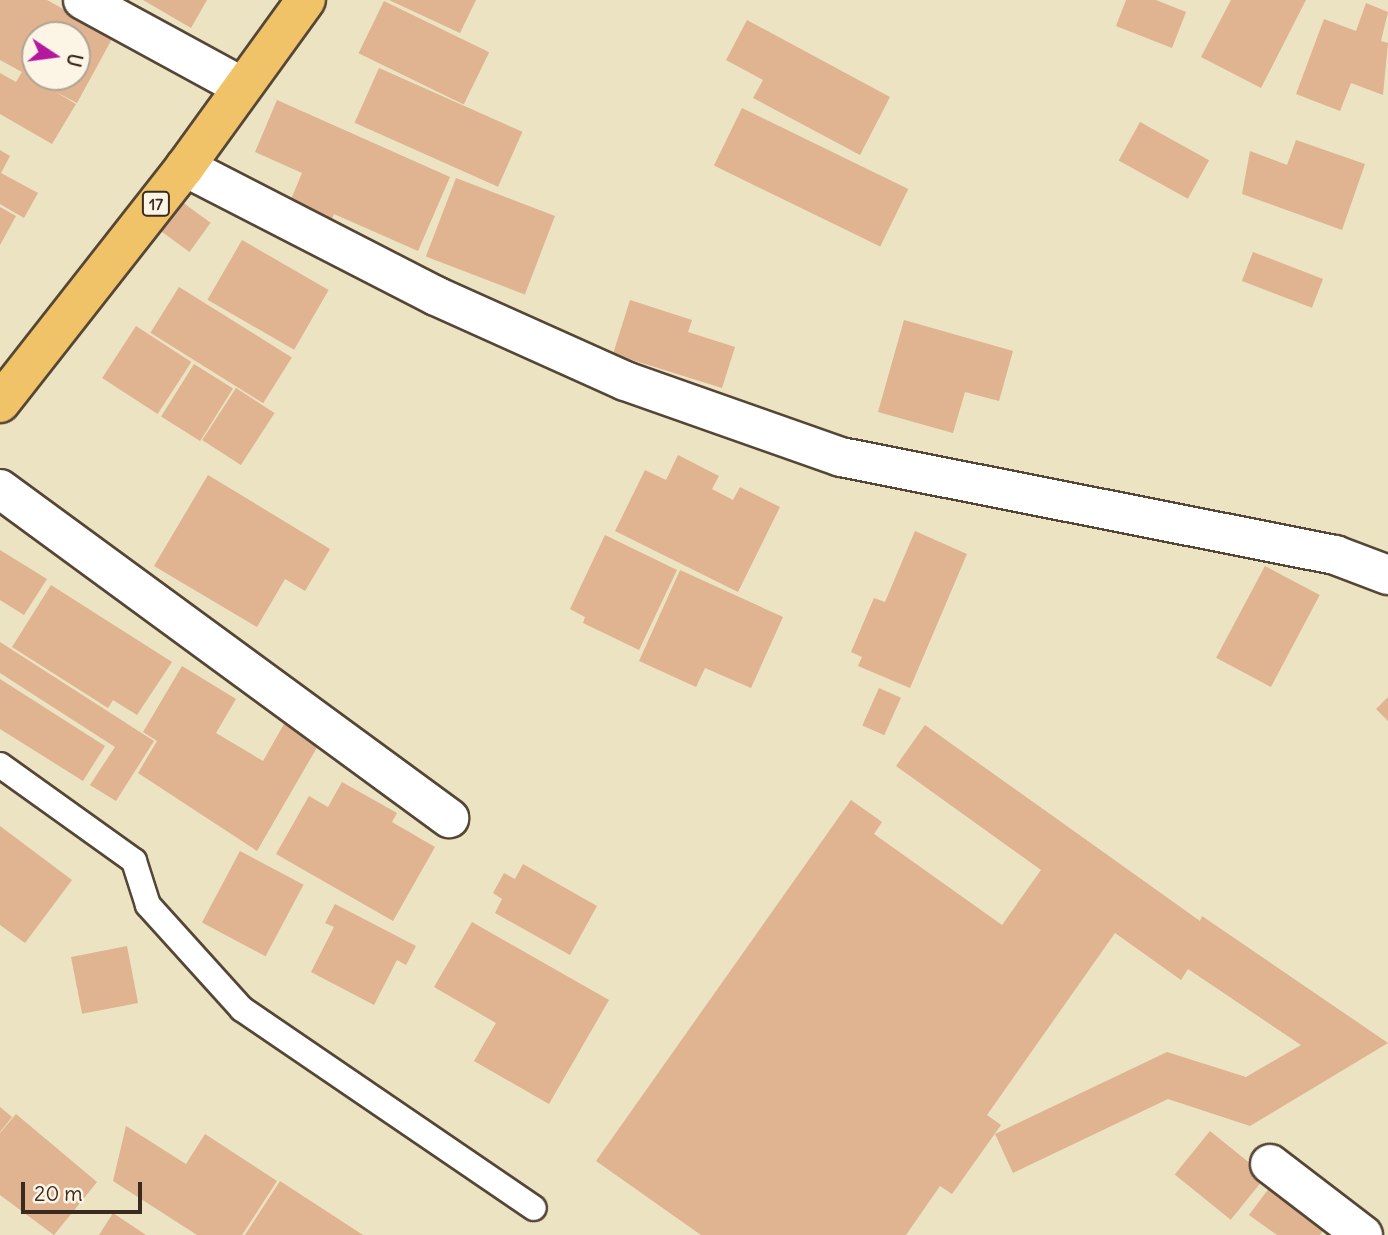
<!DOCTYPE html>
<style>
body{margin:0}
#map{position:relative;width:1388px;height:1235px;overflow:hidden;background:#ebe3c1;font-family:Delius,sans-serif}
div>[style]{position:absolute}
.building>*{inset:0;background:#e0b391;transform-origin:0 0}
.roads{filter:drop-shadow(2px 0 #554636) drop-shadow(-2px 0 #554636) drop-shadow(0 2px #554636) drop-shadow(0 -2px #554636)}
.lane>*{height:24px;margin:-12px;padding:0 12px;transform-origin:12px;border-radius:12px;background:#fff}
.street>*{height:38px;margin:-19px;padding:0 19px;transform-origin:19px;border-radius:19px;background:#fff}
.highway>*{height:38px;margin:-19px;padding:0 19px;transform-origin:19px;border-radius:19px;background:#f1c369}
span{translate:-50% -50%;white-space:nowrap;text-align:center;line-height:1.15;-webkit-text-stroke:6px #fcf5e5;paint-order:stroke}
.shield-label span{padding:2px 5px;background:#fcf5e5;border:2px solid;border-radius:5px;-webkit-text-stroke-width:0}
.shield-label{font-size:16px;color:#3b2a1e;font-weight:700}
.north{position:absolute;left:21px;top:21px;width:70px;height:70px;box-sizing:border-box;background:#fcf5e5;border:2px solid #afa495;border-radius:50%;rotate:103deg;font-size:19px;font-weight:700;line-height:28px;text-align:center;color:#3b2a1e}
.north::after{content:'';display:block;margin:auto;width:24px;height:32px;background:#b5179e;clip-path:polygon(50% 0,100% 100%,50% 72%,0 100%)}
.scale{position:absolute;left:21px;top:1182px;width:121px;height:32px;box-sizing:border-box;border:4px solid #3b2a1e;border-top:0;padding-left:9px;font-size:21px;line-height:24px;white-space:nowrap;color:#3b2a1e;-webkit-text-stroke:5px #fcf5e5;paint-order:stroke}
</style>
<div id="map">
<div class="building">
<div style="clip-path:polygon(evenodd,0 0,47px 0,113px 37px,77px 103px,54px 91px,76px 104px,52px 144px,0 114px,0 73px,16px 82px,22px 72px,0 60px,0 0,35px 35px,77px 35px,77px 77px,35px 77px,35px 35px)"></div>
<div style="clip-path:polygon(143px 0,207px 0,191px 28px)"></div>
<div style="clip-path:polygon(389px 0,476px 0,460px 33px)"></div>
<div style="clip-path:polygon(1126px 0,1156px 0,1186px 12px,1172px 48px,1116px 26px)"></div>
<div style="clip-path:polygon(1231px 0,1306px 0,1261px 88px,1201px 57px)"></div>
<div style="left:384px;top:1px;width:117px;height:58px;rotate:26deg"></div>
<div style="clip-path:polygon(1366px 3px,1388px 12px,1381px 41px,1388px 43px,1383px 95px,1351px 83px,1340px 111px,1296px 94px,1324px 19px,1356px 31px)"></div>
<div style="clip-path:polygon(747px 20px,890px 97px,860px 155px,753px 98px,763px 80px,726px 60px)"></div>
<div style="left:379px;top:68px;width:157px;height:60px;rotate:24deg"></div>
<div style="clip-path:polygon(277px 100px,450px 177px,418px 251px,334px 214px,328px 227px,287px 209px,302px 173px,255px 152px)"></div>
<div style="left:742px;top:108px;width:185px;height:64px;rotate:26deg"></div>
<div style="left:1140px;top:122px;width:79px;height:44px;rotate:29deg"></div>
<div style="clip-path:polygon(1296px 140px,1365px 164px,1342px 230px,1242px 194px,1250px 151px,1287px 165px)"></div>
<div style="clip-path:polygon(0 150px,10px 156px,1px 173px,38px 193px,24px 218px,0 204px)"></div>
<div style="left:456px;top:178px;width:106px;height:84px;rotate:21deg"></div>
<div style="left:171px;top:194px;width:49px;height:36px;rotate:36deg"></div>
<div style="clip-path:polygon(0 207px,16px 216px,0 245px)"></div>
<div style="left:242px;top:240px;width:100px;height:69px;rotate:30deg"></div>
<div style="left:1253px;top:252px;width:75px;height:31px;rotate:21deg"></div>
<div style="left:179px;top:287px;width:133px;height:54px;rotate:32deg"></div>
<div style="clip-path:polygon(630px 300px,692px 320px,688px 332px,735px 347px,722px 388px,613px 354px)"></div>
<div style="clip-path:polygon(904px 320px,1013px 351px,999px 401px,965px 392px,953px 433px,878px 412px)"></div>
<div style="left:136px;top:326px;width:66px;height:62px;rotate:33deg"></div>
<div style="left:194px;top:364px;width:46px;height:62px;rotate:32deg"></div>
<div style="left:236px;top:388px;width:46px;height:62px;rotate:33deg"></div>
<div style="clip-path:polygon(678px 455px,719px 476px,712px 489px,733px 500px,740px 487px,780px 507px,738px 592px,615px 531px,645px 470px,666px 480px)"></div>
<div style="clip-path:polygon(208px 475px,330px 549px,305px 591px,285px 579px,257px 627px,154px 566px)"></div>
<div style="clip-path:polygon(915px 531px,967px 554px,910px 688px,858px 666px,862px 657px,851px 652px,874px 598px,885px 602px)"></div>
<div style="clip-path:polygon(605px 535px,677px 570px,639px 650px,583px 623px,585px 617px,570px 609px)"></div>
<div style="clip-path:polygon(0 550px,47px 579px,24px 615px,0 600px)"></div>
<div style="left:1265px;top:566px;width:62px;height:104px;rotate:28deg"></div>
<div style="clip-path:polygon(680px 570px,783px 617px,751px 688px,705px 668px,696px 687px,639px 661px)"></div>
<div style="clip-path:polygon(51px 585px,172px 662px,137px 715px,113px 700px,108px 708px,12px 647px)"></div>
<div style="clip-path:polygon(0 642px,154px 741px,116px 801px,90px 785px,115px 747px,0 673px)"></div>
<div style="clip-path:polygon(182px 666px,236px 699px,216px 733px,263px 761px,284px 724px,319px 744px,257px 851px,138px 773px,157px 741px,143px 732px)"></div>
<div style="clip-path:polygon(0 679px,105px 746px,83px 781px,0 729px)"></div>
<div style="left:879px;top:688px;width:24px;height:41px;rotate:24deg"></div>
<div style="clip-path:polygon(1388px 697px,1388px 721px,1376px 709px)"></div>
<div style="clip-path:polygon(925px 725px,1200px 921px,1202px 916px,1388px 1043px,1250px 1126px,1168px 1099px,1013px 1173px,995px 1134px,1167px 1052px,1246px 1077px,1301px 1045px,1188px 969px,1181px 980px,1115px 933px,987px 1115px,1001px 1125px,952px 1194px,940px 1186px,906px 1235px,701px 1235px,596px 1161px,851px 800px,882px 822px,874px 834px,1002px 925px,1041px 870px,896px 766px)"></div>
<div style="clip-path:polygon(342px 782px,397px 813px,392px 822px,435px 847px,393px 921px,276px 854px,309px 796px,328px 807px)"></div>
<div style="clip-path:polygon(0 826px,72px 880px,25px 943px,0 925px)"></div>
<div style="left:240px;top:851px;width:72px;height:81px;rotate:28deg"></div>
<div style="clip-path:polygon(523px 864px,597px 906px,570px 955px,495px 913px,502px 899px,493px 893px,504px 873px,515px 879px)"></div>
<div style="clip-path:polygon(335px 904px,416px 946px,406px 965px,397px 960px,374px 1005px,311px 972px,334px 927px,325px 923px)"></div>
<div style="clip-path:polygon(472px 922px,609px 1000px,549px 1104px,474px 1061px,496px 1023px,434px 987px)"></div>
<div style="left:127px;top:946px;width:58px;height:57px;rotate:79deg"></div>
<div style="clip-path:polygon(0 1107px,12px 1117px,0 1132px)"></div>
<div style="clip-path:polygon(16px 1114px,97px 1182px,54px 1235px,0 1195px,0 1133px)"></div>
<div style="clip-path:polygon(126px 1126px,186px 1164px,205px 1134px,277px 1181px,242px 1235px,197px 1235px,113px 1181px)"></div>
<div style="left:1210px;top:1131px;width:72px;height:56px;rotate:39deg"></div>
<div style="clip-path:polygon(280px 1181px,363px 1235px,245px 1235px)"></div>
<div style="clip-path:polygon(1273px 1183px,1328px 1223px,1320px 1235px,1277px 1235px,1249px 1215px)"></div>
<div style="clip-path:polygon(113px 1213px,146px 1235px,99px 1235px)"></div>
</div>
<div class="roads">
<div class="lane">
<div style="left:0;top:765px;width:165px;rotate:35.6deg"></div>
<div style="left:134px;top:861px;width:46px;rotate:72.3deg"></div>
<div style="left:148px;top:905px;width:140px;rotate:47.9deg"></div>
<div style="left:242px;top:1009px;width:353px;rotate:34.3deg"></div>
</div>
<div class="street">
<div style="left:83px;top:0;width:178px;rotate:28.6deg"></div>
<div style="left:185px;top:167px;width:282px;rotate:27.2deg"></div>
<div style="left:436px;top:296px;width:207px;rotate:24.2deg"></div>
<div style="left:625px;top:381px;width:229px;rotate:19.4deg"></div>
<div style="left:841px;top:457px;width:504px;rotate:11.22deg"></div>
<div style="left:1335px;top:555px;width:57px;rotate:20.7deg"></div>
<div style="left:0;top:489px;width:557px;rotate:36.23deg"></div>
<div style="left:1270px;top:1164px;width:117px;rotate:37.4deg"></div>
</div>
<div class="highway">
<div style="left:0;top:403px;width:300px;rotate:-51.9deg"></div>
<div style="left:185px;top:167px;width:206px;rotate:-54.1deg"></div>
</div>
</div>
<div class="shield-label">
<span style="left:156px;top:204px">17</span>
</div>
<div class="north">U</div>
<div class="scale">20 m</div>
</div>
